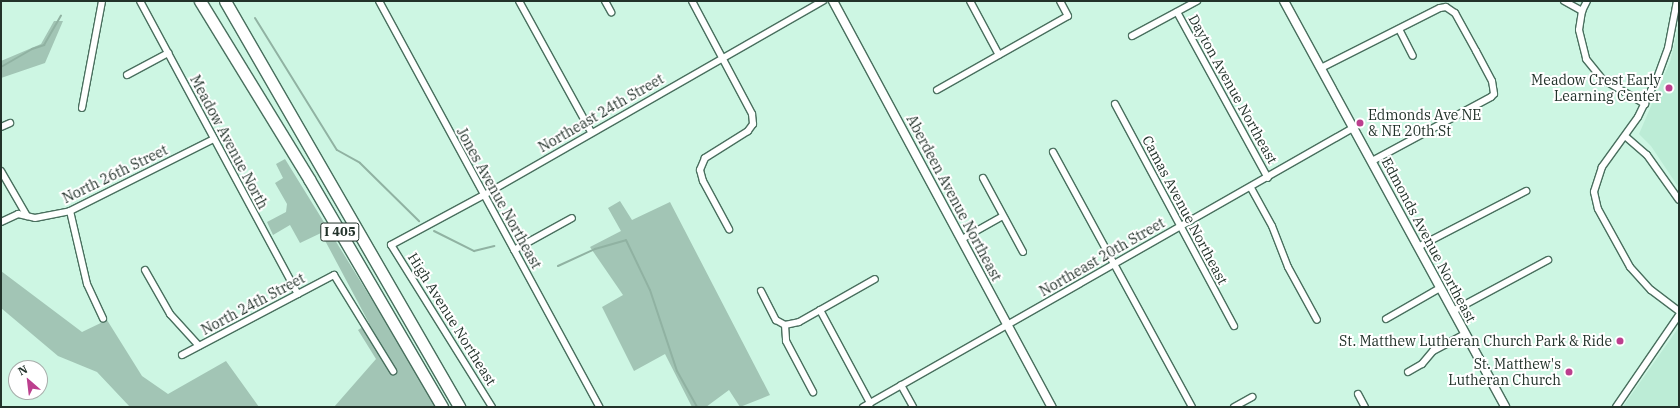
<!DOCTYPE html>
<style>
body{margin:0}
#map{position:relative;width:1680px;height:408px;overflow:hidden;background:#cdf6e3;font-family:"IBM Plex Serif",serif}
div>[style]{position:absolute}
.built>*{inset:0;background:#bcecd6}
.forest>*{inset:0;background:#a2c5b5}
.stream>*{height:2px;margin:-1px;padding:0 1px;transform-origin:1px;border-radius:1px;background:#90b2a2}
.roads{filter:drop-shadow(1px 0 #496f5e) drop-shadow(-1px 0 #496f5e) drop-shadow(0 1px #496f5e) drop-shadow(0 -1px #496f5e)}
.minor>*{height:6px;margin:-3px;padding:0 3px;transform-origin:3px;border-radius:3px;background:#fff}
.tertiary>*{height:8px;margin:-4px;padding:0 4px;transform-origin:4px;border-radius:4px;background:#fff}
.motorway>*{height:11px;margin:-5.5px;padding:0 5.5px;transform-origin:5.5px;border-radius:5.5px;background:#fff}
.dots>*{width:11px;height:11px;translate:-50% -50%;box-sizing:border-box;border:2px solid #fff;border-radius:50%}
span{translate:-50% -50%;white-space:nowrap;text-align:center;line-height:1.15;-webkit-text-stroke:4px #fff;paint-order:stroke}
.shield-label span{padding:1px 3px;background:#fff;border:1px solid;border-radius:3px;-webkit-text-stroke-width:0}
.shield-label{font-size:13px;color:#22322a;font-weight:700}
.poi-label{font-size:14px;color:#22322a}
.right{translate:-100% -50%;text-align:right}
.left{translate:0 -50%;text-align:left}
.street-label{font-size:14px;color:#22322a}
.frame{position:absolute;inset:0;border:2px solid #22322a;pointer-events:none}
.north{position:absolute;left:8px;top:360px;width:40px;height:40px;box-sizing:border-box;background:#fff;border:1px solid #a7adaa;border-radius:50%;rotate:332deg;font-size:11px;font-weight:700;line-height:16px;text-align:center;color:#22322a}
.north::after{content:'';display:block;margin:auto;width:14px;height:18px;background:#bc3f8e;clip-path:polygon(50% 0,100% 100%,50% 72%,0 100%)}
</style>
<div id="map">
<div class="built">
<div style="clip-path:polygon(1679px 24px,1679px 188px,1651px 146px,1639px 134px,1670px 62px)"></div>
<div style="clip-path:polygon(1679px 327px,1679px 407px,1623px 407px,1624px 405px)"></div>
</div>
<div class="forest">
<div style="clip-path:polygon(54px 21px,63px 21px,45px 63px,1px 78px,1px 61px,41px 44px)"></div>
<div style="clip-path:polygon(285px 159px,422px 381px,435px 407px,334px 407px,376px 359px,358px 330px,369px 323px,321px 233px,300px 243px,290px 225px,273px 235px,267px 222px,286px 212px,287px 204px,275px 183px,283px 178px,276px 164px)"></div>
<div style="clip-path:polygon(620px 201px,632px 220px,670px 202px,770px 395px,740px 407px,729px 390px,706px 407px,692px 407px,665px 354px,634px 371px,602px 307px,623px 295px,590px 247px,621px 231px,608px 208px)"></div>
<div style="clip-path:polygon(1px 271px,82px 332px,107px 320px,142px 376px,168px 394px,226px 361px,259px 407px,130px 407px,97px 372px,58px 356px,1px 308px)"></div>
</div>
<div class="stream">
<div style="left:255px;top:18px;width:155px;rotate:58.2deg"></div>
<div style="left:337px;top:150px;width:26px;rotate:29deg"></div>
<div style="left:360px;top:163px;width:83px;rotate:44.5deg"></div>
<div style="left:1px;top:67px;width:36px;rotate:-30deg"></div>
<div style="left:32px;top:49px;width:13px;rotate:-18deg"></div>
<div style="left:44px;top:45px;width:34px;rotate:-60deg"></div>
<div style="left:434px;top:231px;width:45px;rotate:26.6deg"></div>
<div style="left:474px;top:251px;width:21px;rotate:-14deg"></div>
<div style="left:558px;top:266px;width:41px;rotate:-24.7deg"></div>
<div style="left:595px;top:249px;width:32px;rotate:-16deg"></div>
<div style="left:626px;top:240px;width:55px;rotate:64.4deg"></div>
<div style="left:650px;top:290px;width:85px;rotate:71.6deg"></div>
<div style="left:677px;top:371px;width:41px;rotate:60.9deg"></div>
</div>
<div class="roads">
<div class="minor">
<div style="left:140px;top:1px;width:333px;rotate:61.7deg"></div>
<div style="left:379px;top:1px;width:462px;rotate:61.5deg"></div>
<div style="left:519px;top:1px;width:149px;rotate:61.2deg"></div>
<div style="left:605px;top:1px;width:13px;rotate:61deg"></div>
<div style="left:692px;top:1px;width:128px;rotate:62deg"></div>
<div style="left:752px;top:114px;width:10px;rotate:84deg"></div>
<div style="left:753px;top:124px;width:9px;rotate:126deg"></div>
<div style="left:748px;top:131px;width:51px;rotate:147.9deg"></div>
<div style="left:705px;top:158px;width:13px;rotate:113deg"></div>
<div style="left:700px;top:170px;width:11px;rotate:75deg"></div>
<div style="left:703px;top:181px;width:55px;rotate:61.6deg"></div>
<div style="left:970px;top:1px;width:61px;rotate:61.8deg"></div>
<div style="left:1564px;top:1px;width:21px;rotate:29deg"></div>
<div style="left:1587px;top:1px;width:11px;rotate:117deg"></div>
<div style="left:1582px;top:11px;width:19px;rotate:99deg"></div>
<div style="left:1579px;top:30px;width:30px;rotate:76deg"></div>
<div style="left:1586px;top:59px;width:26px;rotate:51deg"></div>
<div style="left:1602px;top:79px;width:50px;rotate:30.2deg"></div>
<div style="left:1677px;top:1px;width:48px;rotate:100.8deg"></div>
<div style="left:1668px;top:48px;width:32px;rotate:110deg"></div>
<div style="left:1657px;top:78px;width:43px;rotate:116deg"></div>
<div style="left:1638px;top:117px;width:62px;rotate:125.8deg"></div>
<div style="left:1602px;top:167px;width:26px;rotate:108deg"></div>
<div style="left:1594px;top:192px;width:17px;rotate:77deg"></div>
<div style="left:1598px;top:209px;width:66px;rotate:61.1deg"></div>
<div style="left:1630px;top:267px;width:31px;rotate:48deg"></div>
<div style="left:1651px;top:290px;width:35px;rotate:37deg"></div>
<div style="left:1177px;top:12px;width:189px;rotate:61.3deg"></div>
<div style="left:1399px;top:29px;width:30px;rotate:63deg"></div>
<div style="left:1132px;top:36px;width:74px;rotate:-28.3deg"></div>
<div style="left:1321px;top:68px;width:133px;rotate:-26.8deg"></div>
<div style="left:1440px;top:8px;width:6px;rotate:-9deg"></div>
<div style="left:1446px;top:7px;width:11px;rotate:34deg"></div>
<div style="left:1455px;top:13px;width:43px;rotate:61.1deg"></div>
<div style="left:1476px;top:51px;width:34px;rotate:62deg"></div>
<div style="left:1492px;top:81px;width:13px;rotate:81deg"></div>
<div style="left:1494px;top:94px;width:4px;rotate:135deg"></div>
<div style="left:1491px;top:97px;width:135px;rotate:151.7deg"></div>
<div style="left:127px;top:75px;width:47px;rotate:-28.2deg"></div>
<div style="left:937px;top:90px;width:150px;rotate:-29.5deg"></div>
<div style="left:1068px;top:16px;width:17px;rotate:-118deg"></div>
<div style="left:1115px;top:104px;width:252px;rotate:61.8deg"></div>
<div style="left:82px;top:108px;width:109px;rotate:-79.4deg"></div>
<div style="left:1px;top:127px;width:10px;rotate:-24deg"></div>
<div style="left:1625px;top:136px;width:29px;rotate:41deg"></div>
<div style="left:1647px;top:155px;width:55px;rotate:54.6deg"></div>
<div style="left:1053px;top:152px;width:290px;rotate:61.4deg"></div>
<div style="left:1px;top:171px;width:52px;rotate:60deg"></div>
<div style="left:983px;top:178px;width:84px;rotate:61.6deg"></div>
<div style="left:1251px;top:188px;width:43px;rotate:61.1deg"></div>
<div style="left:1272px;top:226px;width:44px;rotate:68.7deg"></div>
<div style="left:1288px;top:267px;width:60px;rotate:61.3deg"></div>
<div style="left:70px;top:211px;width:75px;rotate:76.9deg"></div>
<div style="left:87px;top:284px;width:38px;rotate:65deg"></div>
<div style="left:1px;top:222px;width:19px;rotate:-25deg"></div>
<div style="left:18px;top:214px;width:17px;rotate:13deg"></div>
<div style="left:35px;top:218px;width:36px;rotate:-11deg"></div>
<div style="left:70px;top:211px;width:161px;rotate:-26.6deg"></div>
<div style="left:962px;top:239px;width:47px;rotate:-29.3deg"></div>
<div style="left:1418px;top:247px;width:122px;rotate:-27.4deg"></div>
<div style="left:514px;top:250px;width:66px;rotate:-28.9deg"></div>
<div style="left:145px;top:270px;width:51px;rotate:60.4deg"></div>
<div style="left:170px;top:314px;width:43px;rotate:47.8deg"></div>
<div style="left:761px;top:291px;width:33px;rotate:63deg"></div>
<div style="left:776px;top:320px;width:10px;rotate:29deg"></div>
<div style="left:785px;top:325px;width:16px;rotate:86deg"></div>
<div style="left:786px;top:341px;width:58px;rotate:62.1deg"></div>
<div style="left:820px;top:310px;width:106px;rotate:61.7deg"></div>
<div style="left:1453px;top:311px;width:108px;rotate:-28.2deg"></div>
<div style="left:1386px;top:319px;width:62px;rotate:-29.9deg"></div>
<div style="left:785px;top:325px;width:14px;rotate:-12deg"></div>
<div style="left:799px;top:322px;width:87px;rotate:-29.5deg"></div>
<div style="left:182px;top:355px;width:172px;rotate:-27.8deg"></div>
<div style="left:334px;top:275px;width:113px;rotate:58.4deg"></div>
<div style="left:1408px;top:372px;width:16px;rotate:-30deg"></div>
<div style="left:1422px;top:364px;width:17px;rotate:-50deg"></div>
<div style="left:1433px;top:351px;width:36px;rotate:-28deg"></div>
<div style="left:901px;top:385px;width:25px;rotate:61deg"></div>
<div style="left:1358px;top:394px;width:15px;rotate:62deg"></div>
<div style="left:492px;top:407px;width:191px;rotate:-121.9deg"></div>
<div style="left:391px;top:245px;width:106px;rotate:-28.3deg"></div>
<div style="left:484px;top:195px;width:391px;rotate:-29.8deg"></div>
<div style="left:863px;top:407px;width:564px;rotate:-29.66deg"></div>
<div style="left:1234px;top:407px;width:21px;rotate:-29deg"></div>
<div style="left:1616px;top:407px;width:112px;rotate:-55.6deg"></div>
</div>
<div class="tertiary">
<div style="left:833px;top:1px;width:461px;rotate:61.7deg"></div>
<div style="left:1284px;top:1px;width:462px;rotate:61.4deg"></div>
</div>
<div class="motorway">
<div style="left:200px;top:1px;width:209px;rotate:58.5deg"></div>
<div style="left:309px;top:179px;width:264px;rotate:59.7deg"></div>
<div style="left:225px;top:1px;width:469px;rotate:60deg"></div>
</div>
</div>
<div class="dots">
<div style="left:1669px;top:88px;background:#bc3f8e"></div>
<div style="left:1360px;top:123px;background:#bc3f8e"></div>
<div style="left:1620px;top:341px;background:#bc3f8e"></div>
<div style="left:1569px;top:372px;background:#bc3f8e"></div>
</div>
<div class="shield-label">
<span style="left:340px;top:232px">I 405</span>
</div>
<div class="poi-label">
<span class="right" style="left:1661px;top:88px">Meadow Crest Early<br>Learning Center</span>
<span class="left" style="left:1368px;top:123px">Edmonds Ave NE<br>&amp; NE 20th St</span>
<span class="right" style="left:1612px;top:341px">St. Matthew Lutheran Church Park &amp; Ride</span>
<span class="right" style="left:1561px;top:372px">St. Matthew's<br>Lutheran Church</span>
</div>
<div class="street-label">
<span style="left:1233px;top:89px;rotate:61deg">Dayton Avenue Northeast</span>
<span style="left:601px;top:113px;rotate:-30deg">Northeast 24th Street</span>
<span style="left:229px;top:142px;rotate:62deg">Meadow Avenue North</span>
<span style="left:115px;top:174px;rotate:-26deg">North 26th Street</span>
<span style="left:499px;top:198px;rotate:61deg">Jones Avenue Northeast</span>
<span style="left:954px;top:198px;rotate:62deg">Aberdeen Avenue Northeast</span>
<span style="left:1185px;top:210px;rotate:62deg">Camas Avenue Northeast</span>
<span style="left:1429px;top:240px;rotate:62deg">Edmonds Avenue Northeast</span>
<span style="left:1102px;top:257px;rotate:-30deg">Northeast 20th Street</span>
<span style="left:253px;top:304px;rotate:-28deg">North 24th Street</span>
<span style="left:452px;top:319px;rotate:58deg">High Avenue Northeast</span>
</div>
<div class="frame"></div>
<div class="north">N</div>
</div>
